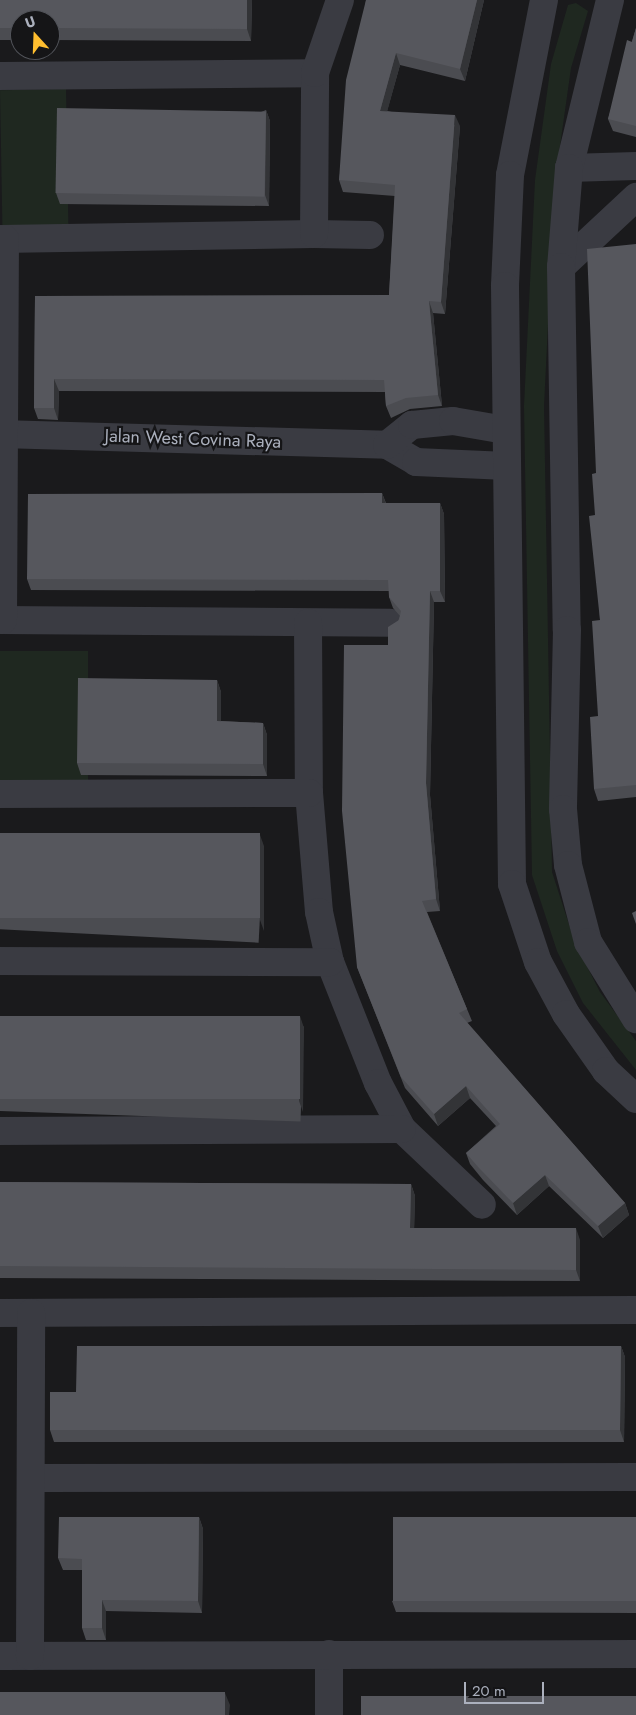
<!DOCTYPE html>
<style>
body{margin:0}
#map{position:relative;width:636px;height:1715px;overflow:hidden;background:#1a1a1c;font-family:Jost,sans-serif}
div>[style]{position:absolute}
.green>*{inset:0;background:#1f2820;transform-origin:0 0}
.minor>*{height:28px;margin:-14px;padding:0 14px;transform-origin:14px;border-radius:14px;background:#3a3b42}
.tertiary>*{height:28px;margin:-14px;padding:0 14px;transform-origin:14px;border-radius:14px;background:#3a3b42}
.wall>*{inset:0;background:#4b4c51;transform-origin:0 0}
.shaded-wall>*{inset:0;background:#333437}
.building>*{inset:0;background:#56575d;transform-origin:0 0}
span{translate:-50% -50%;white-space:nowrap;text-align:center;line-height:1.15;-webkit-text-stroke:4.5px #151517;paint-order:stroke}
.street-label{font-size:18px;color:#abb0bd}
.north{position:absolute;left:10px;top:10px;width:50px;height:50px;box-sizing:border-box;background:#151517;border:1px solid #515359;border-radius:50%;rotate:340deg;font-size:14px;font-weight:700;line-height:20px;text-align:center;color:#abb0bd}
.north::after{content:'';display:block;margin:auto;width:18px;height:22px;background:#ffbe2f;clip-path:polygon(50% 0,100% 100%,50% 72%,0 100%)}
.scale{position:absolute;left:464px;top:1682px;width:80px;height:22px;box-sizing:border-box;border:2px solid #abb0bd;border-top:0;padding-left:6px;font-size:15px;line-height:18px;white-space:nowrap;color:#abb0bd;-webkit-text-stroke:4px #151517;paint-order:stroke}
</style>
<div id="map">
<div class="green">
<div style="clip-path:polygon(576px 3px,588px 11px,571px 68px,555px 181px,544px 406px,552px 872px,575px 943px,600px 992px,636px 1041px,636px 1070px,583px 1003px,557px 951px,532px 875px,524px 406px,535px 180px,551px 64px,568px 5px)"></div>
<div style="left:66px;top:89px;width:138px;height:66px;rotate:89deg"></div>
<div style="left:88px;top:651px;width:138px;height:88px;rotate:90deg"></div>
</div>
<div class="minor">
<div style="left:0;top:76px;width:315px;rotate:-0.5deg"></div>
<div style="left:569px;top:168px;width:67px;rotate:-1.7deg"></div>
<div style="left:314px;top:234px;width:56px;rotate:1deg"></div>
<div style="left:0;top:239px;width:314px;rotate:-0.9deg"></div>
<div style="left:314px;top:234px;width:161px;rotate:-89.6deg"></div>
<div style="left:315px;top:73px;width:77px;rotate:-71.1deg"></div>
<div style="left:561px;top:267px;width:103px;rotate:-43deg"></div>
<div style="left:0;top:434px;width:387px;rotate:1.6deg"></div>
<div style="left:387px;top:445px;width:34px;rotate:30deg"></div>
<div style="left:416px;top:462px;width:91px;rotate:2.5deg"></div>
<div style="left:387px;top:445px;width:32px;rotate:-39deg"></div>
<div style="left:412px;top:425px;width:41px;rotate:-5.6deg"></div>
<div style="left:453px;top:421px;width:53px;rotate:9.8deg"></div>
<div style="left:0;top:620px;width:390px;rotate:0.4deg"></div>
<div style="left:3px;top:620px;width:381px;rotate:-89.7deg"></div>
<div style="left:308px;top:623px;width:170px;rotate:89.7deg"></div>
<div style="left:309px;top:793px;width:119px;rotate:85.2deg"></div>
<div style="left:319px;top:912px;width:51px;rotate:77.6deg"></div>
<div style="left:330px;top:962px;width:130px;rotate:68.4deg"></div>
<div style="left:378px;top:1083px;width:52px;rotate:62.4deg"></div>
<div style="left:402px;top:1129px;width:110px;rotate:43.5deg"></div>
<div style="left:0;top:794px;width:309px;rotate:-0.2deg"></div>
<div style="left:0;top:961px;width:330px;rotate:0.2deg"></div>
<div style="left:0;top:1131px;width:402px;rotate:-0.3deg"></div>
<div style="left:0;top:1313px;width:636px;rotate:-0.27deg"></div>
<div style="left:31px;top:1478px;width:605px;rotate:-0.09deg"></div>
<div style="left:329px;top:1654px;width:61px;rotate:90deg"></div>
<div style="left:0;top:1656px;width:636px;rotate:-0.18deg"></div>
<div style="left:30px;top:1656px;width:343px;rotate:-89.8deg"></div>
</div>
<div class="tertiary">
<div style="left:544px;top:0;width:178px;rotate:101deg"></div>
<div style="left:510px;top:175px;width:111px;rotate:92.6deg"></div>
<div style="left:505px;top:286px;width:598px;rotate:89.33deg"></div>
<div style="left:512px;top:884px;width:82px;rotate:71.6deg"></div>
<div style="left:538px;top:962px;width:59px;rotate:61.7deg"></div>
<div style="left:566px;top:1014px;width:70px;rotate:54.9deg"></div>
<div style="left:606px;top:1071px;width:41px;rotate:43deg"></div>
<div style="left:610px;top:0;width:173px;rotate:103.7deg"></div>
<div style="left:569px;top:168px;width:99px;rotate:94.6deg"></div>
<div style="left:561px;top:267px;width:363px;rotate:89.1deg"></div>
<div style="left:567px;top:630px;width:179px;rotate:91.3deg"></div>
<div style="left:563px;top:809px;width:56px;rotate:84.9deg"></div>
<div style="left:568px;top:865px;width:80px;rotate:75.4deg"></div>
<div style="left:588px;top:942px;width:91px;rotate:58.1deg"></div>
</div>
<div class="wall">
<div style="clip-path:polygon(0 0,252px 0,251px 41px,50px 40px,50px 20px,20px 20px,20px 40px,0 40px)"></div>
<div style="clip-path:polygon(366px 0,484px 0,465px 81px,400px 65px,387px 111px,460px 126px,445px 314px,433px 313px,442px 406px,410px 409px,391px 418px,386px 406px,385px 392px,59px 391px,58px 420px,38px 419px,34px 408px,35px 296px,389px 295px,395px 196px,343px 192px,339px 180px)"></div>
<div style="clip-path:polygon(636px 28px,636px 137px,613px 131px,608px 119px)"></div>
<div style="clip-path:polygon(266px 110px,270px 121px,269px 206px,60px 204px,56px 193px)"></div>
<div style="clip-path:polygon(636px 244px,636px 797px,598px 801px,594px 789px,598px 716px,600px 620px,595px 515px,596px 473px)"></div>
<div style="clip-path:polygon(382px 493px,386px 503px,440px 503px,444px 514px,445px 602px,434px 602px,430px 795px,440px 911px,427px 912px,467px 1009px,472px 1021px,467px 1023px,625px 1203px,629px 1215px,603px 1238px,549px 1186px,517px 1215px,483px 1180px,470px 1164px,466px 1153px,496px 1126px,470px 1098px,438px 1126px,405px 1088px,357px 967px,388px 645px,400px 616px,393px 608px,389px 597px,389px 591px,31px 590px,27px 579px)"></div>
<div style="clip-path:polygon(217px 680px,221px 692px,221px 721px,263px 723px,267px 735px,267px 776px,81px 775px,77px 763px)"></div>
<div style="left:0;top:833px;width:264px;height:96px;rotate:3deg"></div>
<div style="left:0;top:1016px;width:304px;height:95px;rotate:2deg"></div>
<div style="clip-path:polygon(0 1182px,411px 1184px,415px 1196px,414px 1228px,580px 1240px,580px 1281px,0 1278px)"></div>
<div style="clip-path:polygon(621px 1346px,625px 1357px,624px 1442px,54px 1442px,50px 1430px,76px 1392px)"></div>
<div style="clip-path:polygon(199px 1517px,203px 1529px,202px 1613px,106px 1611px,106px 1640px,86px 1640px,82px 1628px,82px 1570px,63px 1570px,58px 1558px)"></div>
<div style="clip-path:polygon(636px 1517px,636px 1613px,396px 1612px,392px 1601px)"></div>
</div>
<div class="shaded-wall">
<div style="clip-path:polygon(247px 0,252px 0,251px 41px,247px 29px)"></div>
<div style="clip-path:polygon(477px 0,484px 0,465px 81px,460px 69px)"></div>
<div style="clip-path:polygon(396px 53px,400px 65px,384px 123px,380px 111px)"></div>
<div style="clip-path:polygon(266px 110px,270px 121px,269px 206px,265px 195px)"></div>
<div style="clip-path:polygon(455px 115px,460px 126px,445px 314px,441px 302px)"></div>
<div style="clip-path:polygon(429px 301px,433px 313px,442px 406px,438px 395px)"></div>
<div style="clip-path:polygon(54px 379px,59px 391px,58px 420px,54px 408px)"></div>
<div style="clip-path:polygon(382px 493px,386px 504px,382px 503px)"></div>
<div style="clip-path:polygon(440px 503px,444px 514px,445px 602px,440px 591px)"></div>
<div style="clip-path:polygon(430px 591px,434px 602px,430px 795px,440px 911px,436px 899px,426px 783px)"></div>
<div style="clip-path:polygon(217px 680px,221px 692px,221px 733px,217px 721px)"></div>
<div style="clip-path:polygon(263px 723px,267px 735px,267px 776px,263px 764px)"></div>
<div style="clip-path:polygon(260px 835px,264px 846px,264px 931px,260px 920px)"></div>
<div style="clip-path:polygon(300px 1016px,304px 1028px,303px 1112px,299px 1101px)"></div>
<div style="clip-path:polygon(466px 1086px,470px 1098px,438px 1126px,434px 1114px)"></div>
<div style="clip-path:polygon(545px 1175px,549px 1186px,517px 1215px,513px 1203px)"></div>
<div style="clip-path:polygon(411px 1184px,415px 1196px,414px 1239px,410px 1228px)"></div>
<div style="clip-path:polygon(625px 1203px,629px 1215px,603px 1238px,598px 1226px)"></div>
<div style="clip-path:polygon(576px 1228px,580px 1240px,580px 1281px,576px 1270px)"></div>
<div style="clip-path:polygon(621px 1346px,625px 1357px,624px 1442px,620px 1430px)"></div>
<div style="clip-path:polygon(199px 1517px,203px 1529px,202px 1613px,198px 1601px)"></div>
<div style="clip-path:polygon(102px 1600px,106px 1611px,106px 1640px,102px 1628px)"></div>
<div style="clip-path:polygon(225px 1693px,230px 1705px,229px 1715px,225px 1715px)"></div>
</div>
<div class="building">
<div style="clip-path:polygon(0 0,247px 0,247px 29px,50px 28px,50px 20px,20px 20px,20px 28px,0 28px)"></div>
<div style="clip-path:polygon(366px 0,477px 0,460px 69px,396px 53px,380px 111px,455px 115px,441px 302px,429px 301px,438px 395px,406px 398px,386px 406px,384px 380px,54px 379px,54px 408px,34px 408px,35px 296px,389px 295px,395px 185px,339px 180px,346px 80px)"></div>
<div style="clip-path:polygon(636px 28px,636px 126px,608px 119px,627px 40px,632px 42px)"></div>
<div style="left:57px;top:108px;width:209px;height:85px;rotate:1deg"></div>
<div style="clip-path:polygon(636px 244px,636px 785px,594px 789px,590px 717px,598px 716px,592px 621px,600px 620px,589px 516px,595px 515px,592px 474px,596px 473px,587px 249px)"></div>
<div style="clip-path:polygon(382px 493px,382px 503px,440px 503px,440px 591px,430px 591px,426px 783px,436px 899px,422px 901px,467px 1009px,459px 1013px,625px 1203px,598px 1226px,545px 1175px,513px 1203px,479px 1168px,466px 1153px,500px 1124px,466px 1086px,434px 1114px,401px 1077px,357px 967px,342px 811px,344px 645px,388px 645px,388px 627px,399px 620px,401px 611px,389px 597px,388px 580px,27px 579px,28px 494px)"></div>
<div style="clip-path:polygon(78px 678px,217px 680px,217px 721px,263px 723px,263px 764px,77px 763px)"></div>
<div style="left:0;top:833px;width:260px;height:85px"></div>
<div style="clip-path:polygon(636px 911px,636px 924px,632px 913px)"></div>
<div style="left:0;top:1016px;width:300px;height:83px"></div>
<div style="clip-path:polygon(0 1182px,411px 1184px,410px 1228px,576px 1228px,576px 1270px,0 1266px)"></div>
<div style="clip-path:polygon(77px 1346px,621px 1346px,620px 1430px,50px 1430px,50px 1392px,76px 1392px)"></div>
<div style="clip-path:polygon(59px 1517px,199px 1517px,198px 1601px,102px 1600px,102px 1628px,82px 1628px,82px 1559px,58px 1558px)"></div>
<div style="left:393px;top:1517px;width:243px;height:84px"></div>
<div style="left:0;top:1692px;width:225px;height:23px"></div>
<div style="left:361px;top:1696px;width:275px;height:19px"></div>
</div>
<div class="street-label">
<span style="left:193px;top:439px;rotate:2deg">Jalan West Covina Raya</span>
</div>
<div class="north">U</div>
<div class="scale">20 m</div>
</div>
